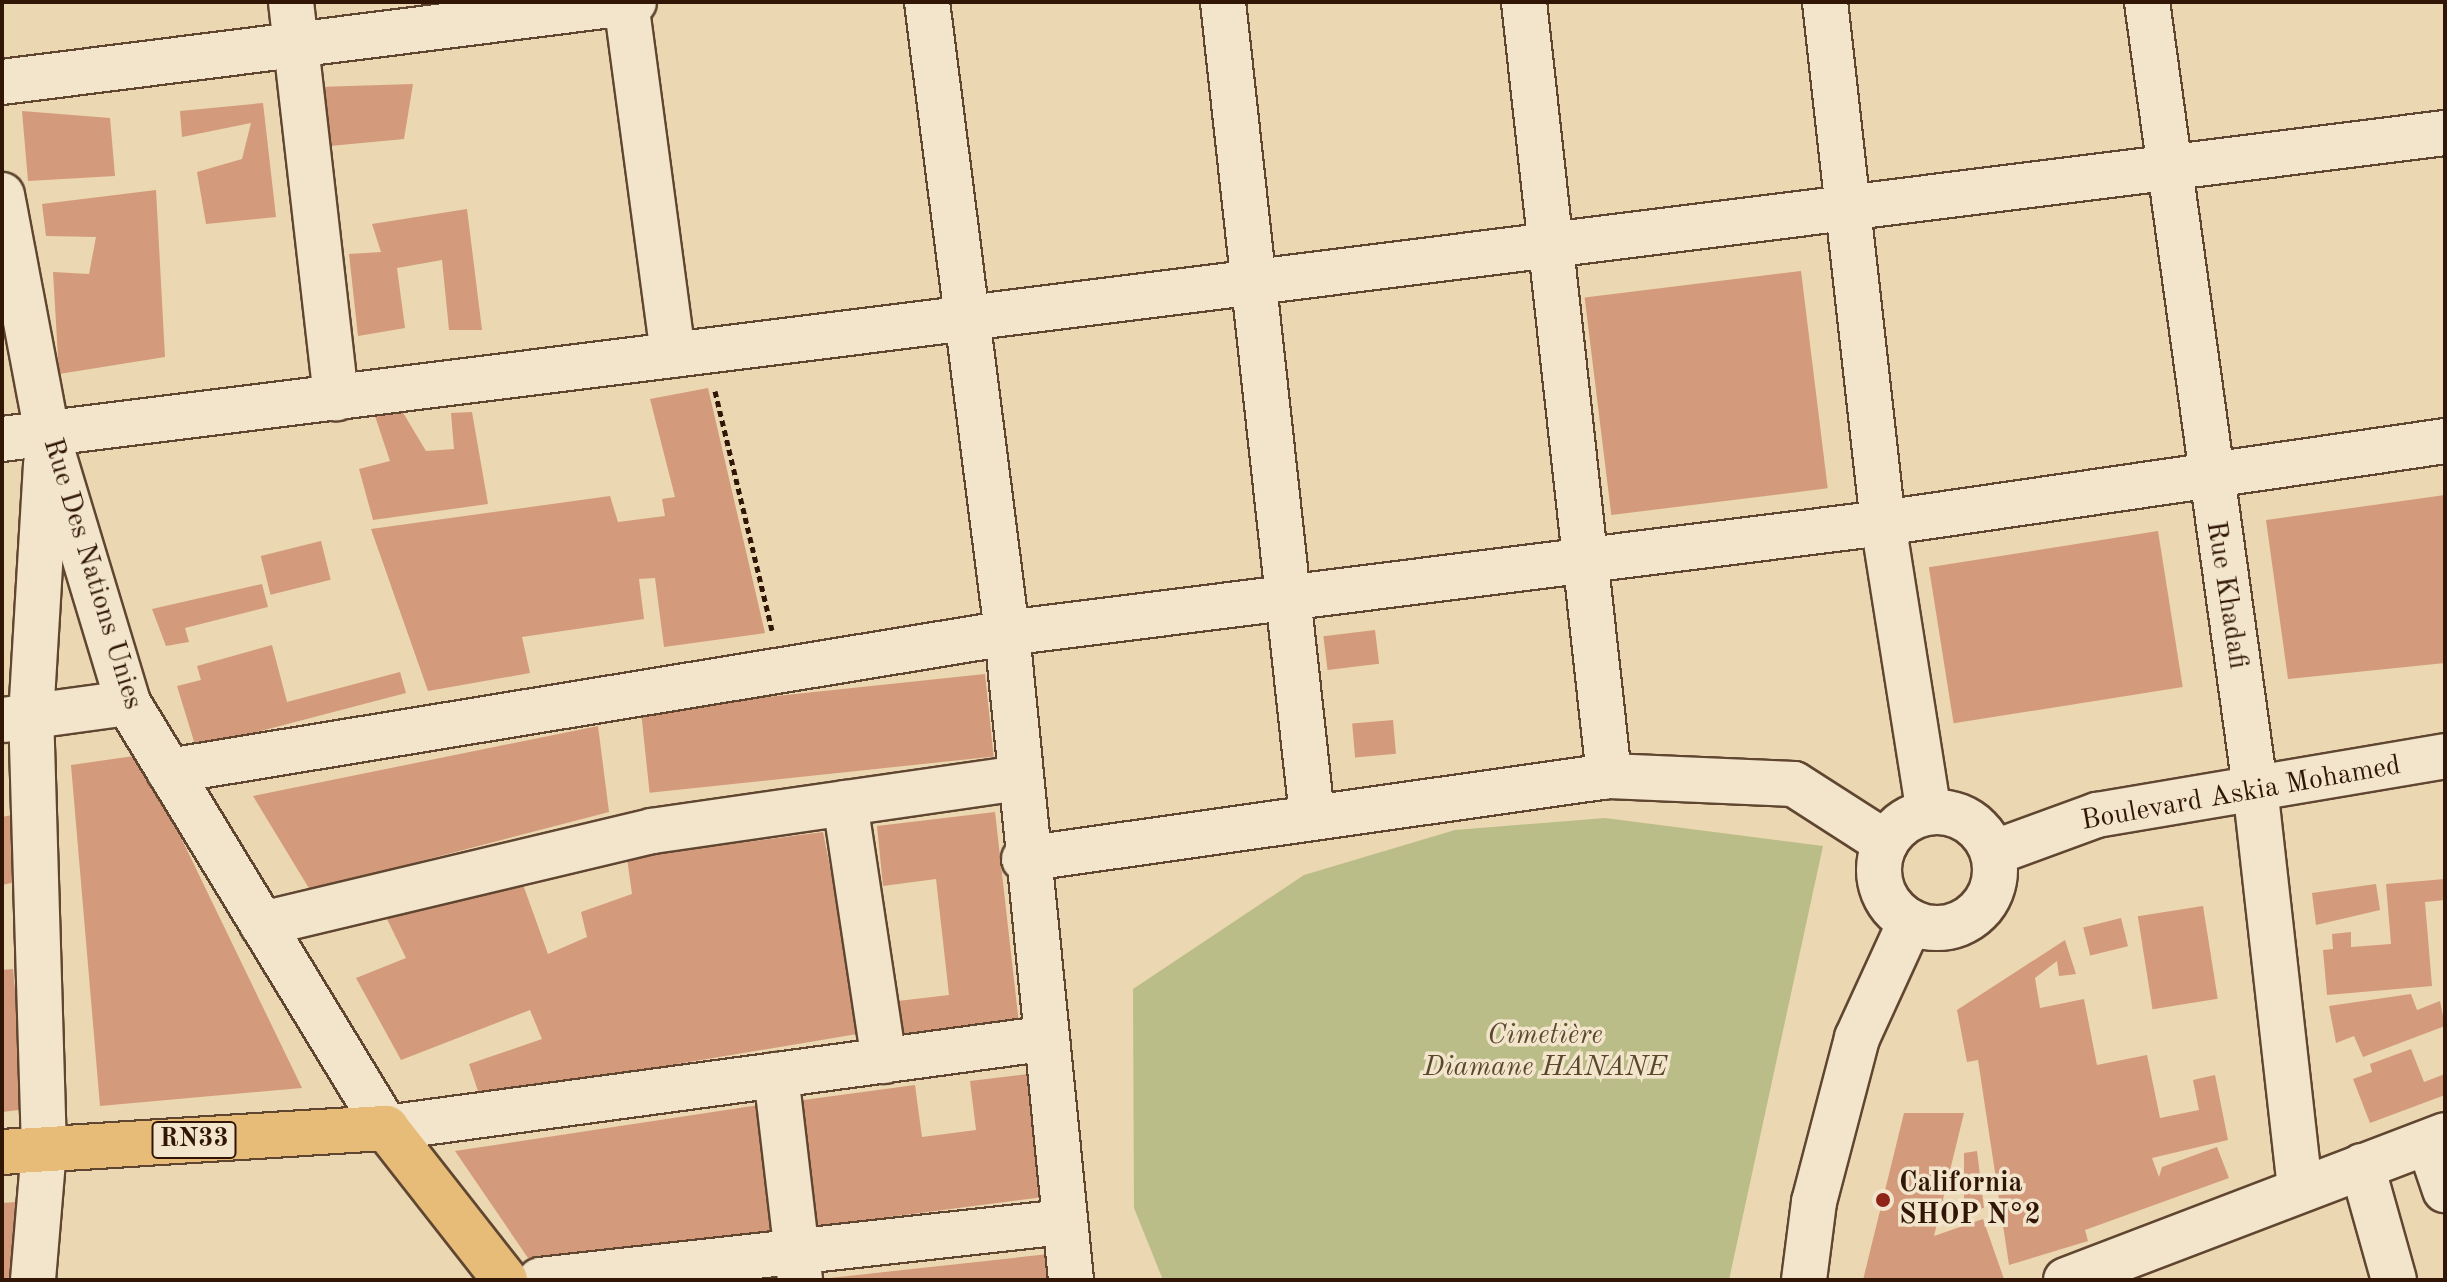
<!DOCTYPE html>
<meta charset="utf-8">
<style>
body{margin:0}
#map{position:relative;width:2447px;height:1282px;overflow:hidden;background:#ebd7b1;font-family:"Old Standard TT",serif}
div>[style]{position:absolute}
.green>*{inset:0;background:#bbbd89}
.building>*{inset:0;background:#d39b7b;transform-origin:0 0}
.path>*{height:5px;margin-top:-2.5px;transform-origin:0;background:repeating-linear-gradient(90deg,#311606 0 6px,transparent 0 10px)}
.roads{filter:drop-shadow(2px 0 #604631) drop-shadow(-2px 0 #604631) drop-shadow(0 2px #604631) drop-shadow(0 -2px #604631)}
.minor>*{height:44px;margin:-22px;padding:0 22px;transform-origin:22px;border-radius:22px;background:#f2e5cc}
.tertiary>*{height:44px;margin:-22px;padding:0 22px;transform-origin:22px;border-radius:22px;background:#f2e5cc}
.tertiary>.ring{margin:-22px;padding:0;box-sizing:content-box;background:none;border:44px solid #f2e5cc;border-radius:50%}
.primary>*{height:44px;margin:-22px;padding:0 22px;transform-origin:22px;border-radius:22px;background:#e6bc78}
.dots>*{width:22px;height:22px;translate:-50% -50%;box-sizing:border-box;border:4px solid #f2e5cc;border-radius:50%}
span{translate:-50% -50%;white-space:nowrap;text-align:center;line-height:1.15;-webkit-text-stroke:7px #f2e5cc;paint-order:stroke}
.shield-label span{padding:2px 6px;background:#f2e5cc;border:2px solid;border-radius:6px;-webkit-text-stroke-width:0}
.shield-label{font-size:26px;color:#311606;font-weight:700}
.street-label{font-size:28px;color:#311606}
.park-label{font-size:28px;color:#5a482d;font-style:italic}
.poi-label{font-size:28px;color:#311606;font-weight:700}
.left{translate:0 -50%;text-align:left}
.frame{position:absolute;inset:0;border:4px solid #311606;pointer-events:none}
</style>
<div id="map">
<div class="green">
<div style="clip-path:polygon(1605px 818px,1823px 846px,1729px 1280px,1163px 1280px,1134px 1208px,1133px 989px,1304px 875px,1455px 830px)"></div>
</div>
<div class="building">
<div style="clip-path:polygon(413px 84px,404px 139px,330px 146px,303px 103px,318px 87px)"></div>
<div style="clip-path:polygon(263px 103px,276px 217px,206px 224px,197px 172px,242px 159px,251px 123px,182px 137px,180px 111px)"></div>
<div style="clip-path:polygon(22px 111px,110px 118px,115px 176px,28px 181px)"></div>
<div style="clip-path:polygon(156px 190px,165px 357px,59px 374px,53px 272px,89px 274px,96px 237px,46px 236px,42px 204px)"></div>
<div style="clip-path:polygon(467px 209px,482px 330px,449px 330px,442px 260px,397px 268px,405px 328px,358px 336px,349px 254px,381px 252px,372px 224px)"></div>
<div style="left:1801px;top:271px;width:219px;height:218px;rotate:83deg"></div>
<div style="clip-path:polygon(708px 388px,765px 633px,664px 647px,655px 578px,639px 579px,644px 619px,522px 637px,530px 673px,428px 691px,371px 529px,610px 496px,618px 522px,665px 516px,662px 499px,675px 497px,650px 399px)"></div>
<div style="clip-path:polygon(396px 401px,426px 451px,454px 449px,451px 413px,472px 412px,488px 504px,373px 520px,359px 469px,390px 461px,371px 404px)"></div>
<div style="clip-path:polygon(2445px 495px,2445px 663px,2288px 679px,2266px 520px)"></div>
<div style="left:2158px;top:531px;width:158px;height:232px;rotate:81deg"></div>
<div style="left:321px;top:541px;width:40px;height:62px;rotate:76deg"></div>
<div style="clip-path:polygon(262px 584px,268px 607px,185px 628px,189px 642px,166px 646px,152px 609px)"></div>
<div style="left:1375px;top:630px;width:34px;height:52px;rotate:83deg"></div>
<div style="clip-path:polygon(272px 645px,287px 702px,400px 672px,406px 693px,196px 748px,177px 686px,201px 680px,197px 666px)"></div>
<div style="left:985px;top:674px;width:83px;height:346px;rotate:84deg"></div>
<div style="left:1393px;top:720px;width:34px;height:41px;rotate:85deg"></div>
<div style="clip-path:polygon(598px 726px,609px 812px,310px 890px,253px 796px)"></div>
<div style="clip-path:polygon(141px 755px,302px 1088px,100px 1106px,71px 765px)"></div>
<div style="clip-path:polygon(995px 812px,1019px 1024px,903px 1038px,898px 1001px,949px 995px,936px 879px,883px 886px,877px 826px)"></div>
<div style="clip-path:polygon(21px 813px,35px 878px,2px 885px,2px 817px)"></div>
<div style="clip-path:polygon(823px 832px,863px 1033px,480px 1097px,469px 1064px,542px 1039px,530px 1010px,401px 1060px,356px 978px,406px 958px,386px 917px,521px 879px,548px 954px,587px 937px,581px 912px,632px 894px,627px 858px)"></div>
<div style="clip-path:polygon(2445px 879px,2445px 900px,2425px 902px,2432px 986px,2327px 995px,2323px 950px,2333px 949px,2332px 934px,2351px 932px,2351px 947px,2391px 944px,2386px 884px)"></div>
<div style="clip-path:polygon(2376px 884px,2380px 910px,2316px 925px,2312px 893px)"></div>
<div style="left:2203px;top:906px;width:94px;height:66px;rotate:81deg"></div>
<div style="left:2121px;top:918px;width:29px;height:39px;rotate:76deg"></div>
<div style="clip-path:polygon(2065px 940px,2076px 974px,2059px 976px,2057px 961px,2035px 978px,2040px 1008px,2084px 999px,2097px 1065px,2147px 1055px,2160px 1118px,2199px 1110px,2193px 1080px,2215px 1075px,2228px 1140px,2152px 1158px,2159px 1177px,2162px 1167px,2217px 1147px,2229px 1178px,2085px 1230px,2088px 1241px,2009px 1265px,1978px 1060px,1967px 1062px,1957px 1010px)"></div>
<div style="clip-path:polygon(13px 969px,27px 1109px,2px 1112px,2px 970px)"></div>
<div style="clip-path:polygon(2411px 994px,2417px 1010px,2440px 1001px,2445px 1026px,2363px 1057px,2354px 1036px,2336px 1043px,2329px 1006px)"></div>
<div style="clip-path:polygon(2411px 1049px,2424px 1082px,2445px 1074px,2445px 1095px,2370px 1123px,2353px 1079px,2372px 1072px,2370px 1064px)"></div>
<div style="clip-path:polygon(1028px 1074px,1044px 1197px,812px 1227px,796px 1101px,915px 1085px,922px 1137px,976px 1130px,970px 1081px)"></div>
<div style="clip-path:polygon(765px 1104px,779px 1231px,528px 1258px,455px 1151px)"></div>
<div style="clip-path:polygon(1904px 1113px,1964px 1113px,1934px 1236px,1983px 1219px,2004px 1279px,1863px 1280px)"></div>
<div style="clip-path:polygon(1977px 1151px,1984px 1208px,1964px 1211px,1964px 1153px)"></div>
<div style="clip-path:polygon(16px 1202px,22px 1280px,2px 1280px,2px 1203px)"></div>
<div style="clip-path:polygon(1049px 1254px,1052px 1280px,830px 1280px,830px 1278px)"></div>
</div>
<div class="path">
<div style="left:715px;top:391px;width:246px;rotate:76.6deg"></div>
</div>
<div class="roads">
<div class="minor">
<div style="left:291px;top:2px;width:399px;rotate:83.5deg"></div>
<div style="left:626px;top:2px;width:356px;rotate:82.4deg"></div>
<div style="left:927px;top:2px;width:636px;rotate:82.77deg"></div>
<div style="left:1007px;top:633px;width:650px;rotate:84.35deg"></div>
<div style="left:1223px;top:2px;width:819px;rotate:83.76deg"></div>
<div style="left:1524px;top:2px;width:779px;rotate:83.73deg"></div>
<div style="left:1825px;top:2px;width:524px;rotate:83.65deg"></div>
<div style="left:1883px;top:523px;width:293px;rotate:81deg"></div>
<div style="left:2147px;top:2px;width:792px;rotate:82.17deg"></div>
<div style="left:2255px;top:787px;width:404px;rotate:83.6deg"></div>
<div style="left:2px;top:82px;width:637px;rotate:-7.21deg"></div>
<div style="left:2px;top:195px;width:243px;rotate:79.3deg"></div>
<div style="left:47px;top:434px;width:281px;rotate:73.2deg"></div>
<div style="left:128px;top:703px;width:497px;rotate:58.7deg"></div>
<div style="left:386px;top:1128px;width:662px;rotate:-7.73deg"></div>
<div style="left:2px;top:439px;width:2462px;rotate:-7.14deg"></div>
<div style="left:4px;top:720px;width:125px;rotate:-7.8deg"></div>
<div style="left:169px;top:771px;width:849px;rotate:-9.35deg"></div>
<div style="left:1007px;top:633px;width:883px;rotate:-7.16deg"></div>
<div style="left:1883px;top:523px;width:568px;rotate:-8.3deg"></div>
<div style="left:845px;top:803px;width:261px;rotate:81.4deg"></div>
<div style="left:1024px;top:859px;width:591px;rotate:-8.08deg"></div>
<div style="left:1609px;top:776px;width:185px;rotate:2.5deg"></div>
<div style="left:1794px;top:784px;width:109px;rotate:32.7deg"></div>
<div style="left:262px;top:924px;width:401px;rotate:-13.4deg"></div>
<div style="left:652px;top:831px;width:370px;rotate:-8.2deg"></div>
<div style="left:776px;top:1075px;width:206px;rotate:83.3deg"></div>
<div style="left:2429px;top:1143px;width:50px;rotate:71.2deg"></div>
<div style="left:2362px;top:1166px;width:118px;rotate:74.3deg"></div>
<div style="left:33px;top:1280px;width:131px;rotate:-85.2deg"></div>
<div style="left:44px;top:1149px;width:432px;rotate:-91.7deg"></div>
<div style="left:31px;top:717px;width:254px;rotate:-86.6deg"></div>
<div style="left:540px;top:1280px;width:527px;rotate:-6.32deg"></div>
<div style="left:2066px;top:1280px;width:406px;rotate:-20.9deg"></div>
</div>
<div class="tertiary">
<div class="ring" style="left:1879px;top:812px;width:72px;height:72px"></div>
<div style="left:1993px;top:853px;width:111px;rotate:-20.1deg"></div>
<div style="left:2097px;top:815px;width:353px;rotate:-9.6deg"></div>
<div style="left:1804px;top:1280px;width:79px;rotate:-82.7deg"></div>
<div style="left:1814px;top:1202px;width:170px;rotate:-75.3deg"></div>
<div style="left:1857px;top:1038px;width:128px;rotate:-65.4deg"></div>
</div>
<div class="primary">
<div style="left:2px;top:1152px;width:385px;rotate:-3.6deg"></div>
<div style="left:386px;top:1128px;width:193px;rotate:51.9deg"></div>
</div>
</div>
<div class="dots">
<div style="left:1883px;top:1200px;background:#8f2418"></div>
</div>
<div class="shield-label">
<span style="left:194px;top:1140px">RN33</span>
</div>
<div class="street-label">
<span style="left:92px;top:574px;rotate:73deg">Rue Des Nations Unies</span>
<span style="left:2226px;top:595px;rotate:81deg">Rue Khadafi</span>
<span style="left:2241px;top:794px;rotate:-10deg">Boulevard Askia Mohamed</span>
</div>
<div class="park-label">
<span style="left:1545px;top:1052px">Cimetière<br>Diamane HANANE</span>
</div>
<div class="poi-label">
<span class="left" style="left:1899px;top:1200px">California<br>SHOP N°2</span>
</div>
<div class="frame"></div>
</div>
